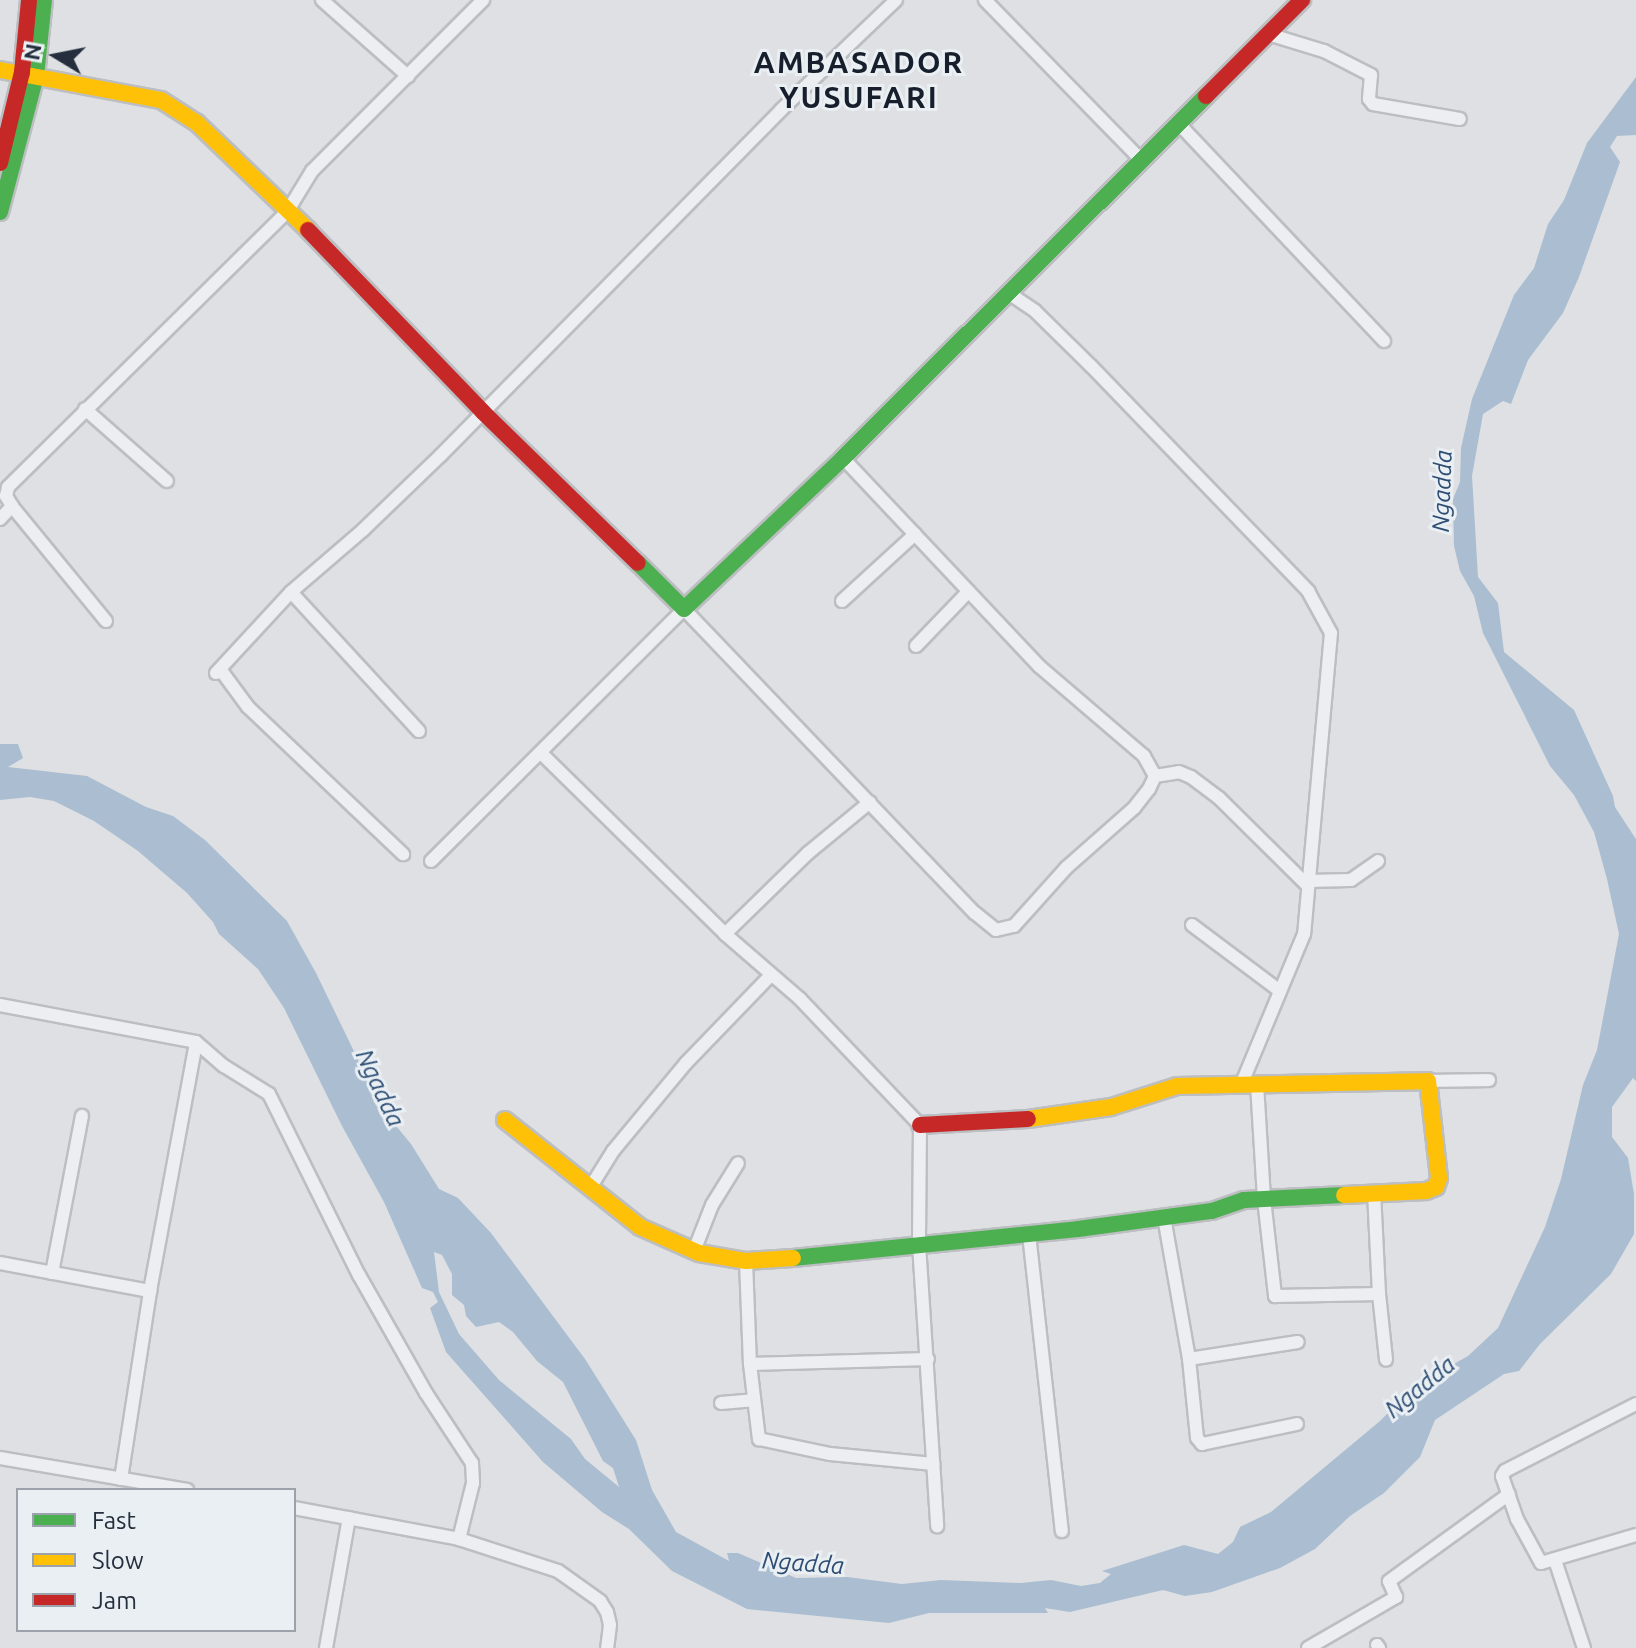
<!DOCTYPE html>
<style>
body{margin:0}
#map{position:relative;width:1636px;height:1648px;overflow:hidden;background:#dee0e3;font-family:Ubuntu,sans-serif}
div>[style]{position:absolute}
.water>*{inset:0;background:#aabdd1}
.river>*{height:20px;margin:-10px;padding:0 10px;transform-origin:10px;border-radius:10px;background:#aabdd1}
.roads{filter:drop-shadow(2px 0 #bcbec1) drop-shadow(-2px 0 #bcbec1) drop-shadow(0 2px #bcbec1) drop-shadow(0 -2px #bcbec1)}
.street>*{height:12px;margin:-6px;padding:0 6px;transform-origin:6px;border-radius:6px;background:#edeef1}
.fast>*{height:16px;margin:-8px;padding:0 8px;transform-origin:8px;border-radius:8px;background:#4caf50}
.slow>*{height:16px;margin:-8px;padding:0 8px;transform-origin:8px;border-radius:8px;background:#ffc107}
.jam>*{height:16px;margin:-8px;padding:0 8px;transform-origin:8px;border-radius:8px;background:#c62828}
span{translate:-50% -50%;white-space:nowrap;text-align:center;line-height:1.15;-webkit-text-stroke:6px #eaeff4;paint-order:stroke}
.water-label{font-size:24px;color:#2d4d73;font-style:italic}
.district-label{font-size:30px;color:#171f2d;font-weight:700;letter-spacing:2px}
.legend{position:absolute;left:16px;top:1488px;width:280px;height:144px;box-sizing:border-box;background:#eaeff4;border:2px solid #9ba2ab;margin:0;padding:10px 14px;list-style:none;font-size:24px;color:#242e3d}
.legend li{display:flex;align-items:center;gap:16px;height:40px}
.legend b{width:40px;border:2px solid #9ba2ab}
.north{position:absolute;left:16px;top:16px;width:80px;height:80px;-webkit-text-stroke:6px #eaeff4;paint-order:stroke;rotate:280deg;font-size:22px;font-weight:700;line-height:32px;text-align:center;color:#242e3d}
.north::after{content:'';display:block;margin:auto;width:28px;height:36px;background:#242e3d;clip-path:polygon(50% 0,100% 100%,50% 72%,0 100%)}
</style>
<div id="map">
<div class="water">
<div style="clip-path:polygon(evenodd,1636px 77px,1636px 135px,1617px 136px,1610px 147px,1620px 162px,1579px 277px,1563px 313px,1528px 360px,1511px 404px,1503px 401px,1483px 414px,1472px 476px,1478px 577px,1498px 603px,1504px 652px,1574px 710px,1613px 796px,1630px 894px,1636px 879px,1636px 1081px,1633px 1078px,1612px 1107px,1612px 1137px,1628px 1158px,1634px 1194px,1634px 1234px,1611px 1274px,1540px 1344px,1519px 1371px,1504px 1374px,1435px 1420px,1420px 1457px,1384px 1493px,1350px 1516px,1315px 1549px,1280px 1568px,1212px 1592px,1185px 1596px,1163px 1590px,1070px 1612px,1045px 1608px,1048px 1613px,929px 1613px,889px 1623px,747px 1609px,672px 1571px,629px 1529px,602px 1512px,543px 1462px,446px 1352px,430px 1308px,438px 1302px,433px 1292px,422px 1288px,384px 1202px,342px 1126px,284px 1008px,258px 969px,219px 934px,213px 922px,187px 893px,138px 851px,94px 821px,54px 801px,30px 797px,0 800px,0 744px,18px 744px,23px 758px,8px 767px,87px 776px,146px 807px,173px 816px,205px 840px,287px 921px,316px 973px,382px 1109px,411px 1144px,439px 1189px,458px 1198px,491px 1233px,585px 1359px,636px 1440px,652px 1490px,676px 1532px,729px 1561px,727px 1553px,738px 1553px,796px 1578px,847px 1577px,902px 1584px,941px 1580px,1021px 1583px,1051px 1580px,1081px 1586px,1100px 1583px,1111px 1574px,1102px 1571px,1184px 1545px,1218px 1554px,1233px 1542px,1240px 1527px,1271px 1512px,1380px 1421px,1415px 1386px,1468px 1356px,1498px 1328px,1545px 1227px,1561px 1179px,1583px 1085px,1597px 1050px,1619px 934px,1607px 879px,1594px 832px,1574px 795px,1550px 766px,1483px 633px,1474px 596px,1460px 571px,1454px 546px,1453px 499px,1460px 482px,1461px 448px,1472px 399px,1514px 295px,1534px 268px,1548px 224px,1564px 200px,1587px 143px,1636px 77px,434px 1252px,442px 1255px,452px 1274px,452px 1295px,464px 1305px,466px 1316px,476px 1327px,499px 1322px,513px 1332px,537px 1361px,563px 1382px,603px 1461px,613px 1468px,619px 1487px,585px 1459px,571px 1439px,499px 1380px,459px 1334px,439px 1292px,434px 1252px)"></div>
</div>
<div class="river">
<div style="left:1605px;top:810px;width:51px;rotate:56.9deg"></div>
<div style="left:1633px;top:853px;width:57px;rotate:89deg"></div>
</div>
<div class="roads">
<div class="street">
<div style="left:322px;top:0;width:115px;rotate:41.5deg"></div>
<div style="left:985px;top:0;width:222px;rotate:45.7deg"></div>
<div style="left:1268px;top:34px;width:59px;rotate:16.9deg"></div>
<div style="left:1324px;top:51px;width:53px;rotate:27.1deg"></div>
<div style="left:1371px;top:75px;width:24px;rotate:95deg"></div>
<div style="left:1369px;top:99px;width:6px;rotate:51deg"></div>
<div style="left:1373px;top:104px;width:88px;rotate:9.8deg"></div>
<div style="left:1178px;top:123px;width:300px;rotate:46.6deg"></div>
<div style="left:1010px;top:294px;width:30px;rotate:34deg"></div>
<div style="left:1035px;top:311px;width:78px;rotate:44.5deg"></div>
<div style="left:1091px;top:366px;width:313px;rotate:46deg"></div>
<div style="left:1308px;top:591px;width:48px;rotate:61.3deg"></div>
<div style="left:1331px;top:633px;width:302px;rotate:95.1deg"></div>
<div style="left:1304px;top:934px;width:164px;rotate:112.6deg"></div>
<div style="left:85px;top:409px;width:109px;rotate:41.3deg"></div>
<div style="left:0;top:519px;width:18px;rotate:-47deg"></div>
<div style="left:291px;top:592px;width:189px;rotate:47.4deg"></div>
<div style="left:842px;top:601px;width:99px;rotate:-42.5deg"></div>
<div style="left:106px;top:621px;width:149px;rotate:-129.3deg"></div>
<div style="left:12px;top:506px;width:12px;rotate:-121deg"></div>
<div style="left:6px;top:496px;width:9px;rotate:-77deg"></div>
<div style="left:8px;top:487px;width:392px;rotate:-44.6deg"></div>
<div style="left:287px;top:212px;width:48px;rotate:-58.6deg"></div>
<div style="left:312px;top:171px;width:242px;rotate:-45deg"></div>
<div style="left:916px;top:646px;width:76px;rotate:-46.1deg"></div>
<div style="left:220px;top:669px;width:47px;rotate:53.6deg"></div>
<div style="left:248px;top:707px;width:214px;rotate:43.5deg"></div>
<div style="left:216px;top:673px;width:110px;rotate:-47.2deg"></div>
<div style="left:291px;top:592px;width:95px;rotate:-40.7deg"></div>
<div style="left:363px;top:530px;width:108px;rotate:-43.9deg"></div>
<div style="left:441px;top:455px;width:484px;rotate:-45.4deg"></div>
<div style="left:781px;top:110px;width:159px;rotate:-43.7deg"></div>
<div style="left:541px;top:753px;width:258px;rotate:44.5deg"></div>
<div style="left:725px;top:934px;width:99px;rotate:40.9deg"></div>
<div style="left:800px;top:999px;width:174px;rotate:46.4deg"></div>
<div style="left:920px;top:1125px;width:119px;rotate:90.5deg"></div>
<div style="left:919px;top:1244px;width:283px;rotate:86.3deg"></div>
<div style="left:1155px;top:776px;width:24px;rotate:-9deg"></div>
<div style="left:1179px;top:772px;width:13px;rotate:23deg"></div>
<div style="left:1191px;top:777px;width:35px;rotate:37deg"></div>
<div style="left:1219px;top:798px;width:122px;rotate:44.7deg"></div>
<div style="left:431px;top:861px;width:357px;rotate:-44.9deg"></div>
<div style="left:684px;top:609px;width:421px;rotate:46.3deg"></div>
<div style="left:975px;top:913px;width:27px;rotate:39deg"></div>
<div style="left:996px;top:930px;width:18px;rotate:-13deg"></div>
<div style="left:1014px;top:926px;width:78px;rotate:-48.1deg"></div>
<div style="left:1066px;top:868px;width:91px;rotate:-41.4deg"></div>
<div style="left:1134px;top:808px;width:24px;rotate:-52deg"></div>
<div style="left:1149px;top:789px;width:14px;rotate:-65deg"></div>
<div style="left:1155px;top:776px;width:23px;rotate:-119deg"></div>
<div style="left:1144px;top:756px;width:138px;rotate:-139.4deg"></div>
<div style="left:1039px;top:666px;width:286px;rotate:-133.3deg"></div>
<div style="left:1307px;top:881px;width:44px;rotate:-1.3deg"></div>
<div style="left:1351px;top:880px;width:33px;rotate:-35deg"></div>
<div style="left:1192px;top:925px;width:110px;rotate:36.9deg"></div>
<div style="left:725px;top:934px;width:116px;rotate:-44.3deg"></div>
<div style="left:808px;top:853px;width:80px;rotate:-39.4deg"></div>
<div style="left:0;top:1005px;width:199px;rotate:10.7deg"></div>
<div style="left:196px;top:1042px;width:37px;rotate:41deg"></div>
<div style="left:224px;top:1066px;width:53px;rotate:31.9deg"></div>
<div style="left:269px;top:1094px;width:202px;rotate:63.6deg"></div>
<div style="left:359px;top:1275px;width:136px;rotate:60.4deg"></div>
<div style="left:426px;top:1393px;width:84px;rotate:56.7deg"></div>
<div style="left:472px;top:1463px;width:20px;rotate:87deg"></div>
<div style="left:473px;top:1483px;width:58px;rotate:104deg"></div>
<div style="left:1428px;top:1081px;width:61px;rotate:-0.9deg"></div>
<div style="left:1257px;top:1084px;width:115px;rotate:86.5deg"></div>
<div style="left:1264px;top:1199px;width:98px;rotate:83.5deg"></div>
<div style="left:1275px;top:1296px;width:104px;rotate:-1.1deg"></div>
<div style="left:1379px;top:1294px;width:102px;rotate:-92.8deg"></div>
<div style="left:590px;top:1188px;width:44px;rotate:-58.1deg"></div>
<div style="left:613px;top:1151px;width:114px;rotate:-50.3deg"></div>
<div style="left:686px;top:1063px;width:121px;rotate:-46deg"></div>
<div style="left:1164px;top:1217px;width:144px;rotate:80deg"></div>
<div style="left:1189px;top:1359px;width:79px;rotate:84.2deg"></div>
<div style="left:1197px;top:1438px;width:8px;rotate:50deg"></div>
<div style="left:1202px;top:1444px;width:97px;rotate:-11.9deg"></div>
<div style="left:1029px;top:1234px;width:299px;rotate:83.7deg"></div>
<div style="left:694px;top:1251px;width:49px;rotate:-68.6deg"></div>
<div style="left:712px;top:1205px;width:49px;rotate:-58.2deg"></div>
<div style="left:746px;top:1261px;width:103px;rotate:87.8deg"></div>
<div style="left:750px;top:1364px;width:76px;rotate:83.2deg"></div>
<div style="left:759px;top:1439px;width:73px;rotate:11.9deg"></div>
<div style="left:830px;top:1454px;width:104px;rotate:5.5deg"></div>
<div style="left:0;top:1263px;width:153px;rotate:10.6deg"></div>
<div style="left:52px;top:1273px;width:160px;rotate:-79.2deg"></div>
<div style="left:1379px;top:1294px;width:66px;rotate:83.9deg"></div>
<div style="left:1189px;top:1359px;width:110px;rotate:-8.9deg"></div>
<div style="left:750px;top:1364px;width:178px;rotate:-1.6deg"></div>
<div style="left:721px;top:1403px;width:32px;rotate:-5deg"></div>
<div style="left:1636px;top:1404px;width:147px;rotate:152.9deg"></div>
<div style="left:1505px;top:1471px;width:6px;rotate:121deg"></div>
<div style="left:1502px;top:1476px;width:46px;rotate:70.8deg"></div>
<div style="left:1517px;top:1519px;width:50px;rotate:61.4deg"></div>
<div style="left:1541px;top:1563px;width:99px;rotate:-16.4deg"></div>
<div style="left:0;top:1458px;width:190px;rotate:9.7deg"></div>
<div style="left:121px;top:1479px;width:190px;rotate:-81.2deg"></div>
<div style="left:150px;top:1291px;width:253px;rotate:-79.5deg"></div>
<div style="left:294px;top:1508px;width:168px;rotate:10.6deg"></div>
<div style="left:459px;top:1539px;width:104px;rotate:17.9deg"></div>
<div style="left:558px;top:1571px;width:52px;rotate:35.5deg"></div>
<div style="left:600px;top:1601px;width:13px;rotate:58deg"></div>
<div style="left:607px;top:1612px;width:13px;rotate:77deg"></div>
<div style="left:610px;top:1625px;width:23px;rotate:97deg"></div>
<div style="left:1555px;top:1560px;width:93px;rotate:71.8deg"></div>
<div style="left:1377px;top:1645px;width:4px;rotate:56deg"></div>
<div style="left:326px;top:1648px;width:132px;rotate:-80deg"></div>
<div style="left:1308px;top:1648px;width:102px;rotate:-30.1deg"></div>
<div style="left:1396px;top:1597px;width:17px;rotate:-114deg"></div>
<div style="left:1389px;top:1581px;width:148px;rotate:-35.9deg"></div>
</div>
<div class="fast">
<div style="left:0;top:212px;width:141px;rotate:-75.2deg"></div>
<div style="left:36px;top:76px;width:76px;rotate:-84deg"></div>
<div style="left:638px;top:563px;width:65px;rotate:45deg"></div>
<div style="left:684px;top:609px;width:219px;rotate:-43.5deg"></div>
<div style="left:843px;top:458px;width:513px;rotate:-44.92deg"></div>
<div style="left:793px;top:1258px;width:286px;rotate:-5.8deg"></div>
<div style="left:1078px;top:1229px;width:135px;rotate:-7.7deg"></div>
<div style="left:1212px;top:1211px;width:34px;rotate:-19deg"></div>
<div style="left:1244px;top:1200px;width:100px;rotate:-2.9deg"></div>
</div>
<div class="slow">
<div style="left:0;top:70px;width:164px;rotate:10.6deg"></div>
<div style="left:161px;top:100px;width:43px;rotate:32.6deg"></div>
<div style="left:197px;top:123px;width:154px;rotate:43.9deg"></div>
<div style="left:1028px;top:1119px;width:84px;rotate:-8.2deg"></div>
<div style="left:1111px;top:1107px;width:69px;rotate:-17.7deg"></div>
<div style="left:1177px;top:1086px;width:251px;rotate:-1.1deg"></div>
<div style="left:1428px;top:1081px;width:98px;rotate:83.5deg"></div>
<div style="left:1439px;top:1178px;width:9px;rotate:108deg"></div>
<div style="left:1436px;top:1187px;width:11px;rotate:158deg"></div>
<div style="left:1426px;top:1191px;width:82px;rotate:177.2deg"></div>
<div style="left:505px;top:1120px;width:172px;rotate:38.4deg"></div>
<div style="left:640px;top:1227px;width:64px;rotate:23.8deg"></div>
<div style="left:699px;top:1253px;width:48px;rotate:9.7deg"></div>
<div style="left:746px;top:1261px;width:47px;rotate:-3.7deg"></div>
</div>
<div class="jam">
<div style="left:1206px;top:96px;width:136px;rotate:-45deg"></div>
<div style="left:0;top:163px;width:94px;rotate:-76.4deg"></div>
<div style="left:22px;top:72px;width:72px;rotate:-84.4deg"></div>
<div style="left:308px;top:230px;width:252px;rotate:46.1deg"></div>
<div style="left:483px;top:412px;width:216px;rotate:44.3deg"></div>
<div style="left:920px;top:1125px;width:108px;rotate:-3.2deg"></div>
</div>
</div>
<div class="water-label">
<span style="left:1442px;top:491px;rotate:-88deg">Ngadda</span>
<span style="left:380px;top:1088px;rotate:65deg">Ngadda</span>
<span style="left:1420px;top:1387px;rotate:-39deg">Ngadda</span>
<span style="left:803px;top:1563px;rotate:4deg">Ngadda</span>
</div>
<div class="district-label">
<span style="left:859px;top:79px">AMBASADOR<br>YUSUFARI</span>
</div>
<ul class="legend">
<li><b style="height:10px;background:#4caf50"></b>Fast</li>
<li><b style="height:10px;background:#ffc107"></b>Slow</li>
<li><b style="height:10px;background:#c62828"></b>Jam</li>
</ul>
<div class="north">N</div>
</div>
